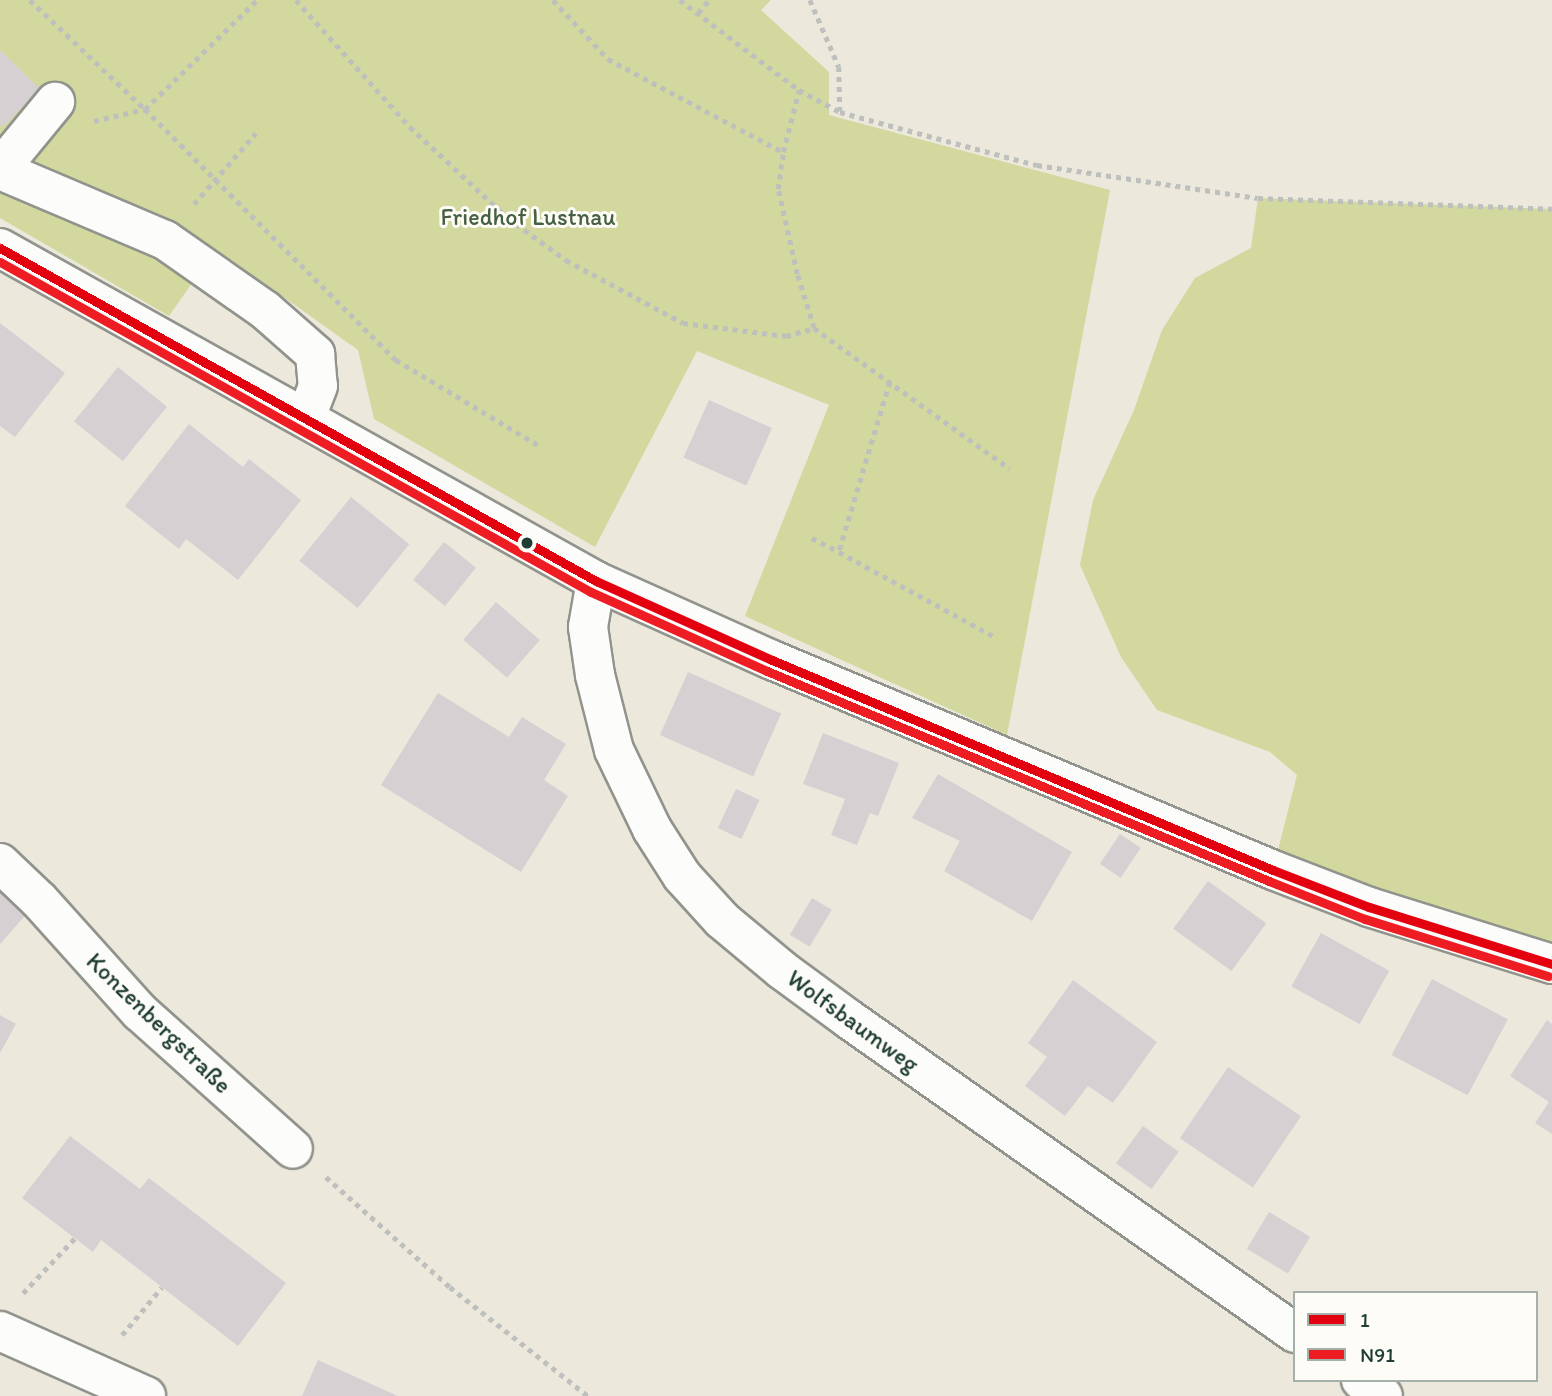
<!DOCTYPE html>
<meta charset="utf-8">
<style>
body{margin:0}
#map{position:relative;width:1552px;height:1396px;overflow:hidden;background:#ece8db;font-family:Itim,sans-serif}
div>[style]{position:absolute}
.green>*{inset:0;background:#d2d89e}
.building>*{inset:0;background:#d6d0d3;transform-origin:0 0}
.path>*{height:4.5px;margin-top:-2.25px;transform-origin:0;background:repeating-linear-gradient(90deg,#bdc0bc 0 5px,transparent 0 10px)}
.roads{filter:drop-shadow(2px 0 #91948c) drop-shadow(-2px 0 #91948c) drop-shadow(0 2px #91948c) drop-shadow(0 -2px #91948c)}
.minor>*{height:38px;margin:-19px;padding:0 19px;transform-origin:19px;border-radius:19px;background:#fcfcfa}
.bus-1>*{height:9px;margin:-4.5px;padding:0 4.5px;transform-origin:4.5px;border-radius:4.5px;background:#e3000f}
.bus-2>*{height:9px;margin:-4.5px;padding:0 4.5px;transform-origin:4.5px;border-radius:4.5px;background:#ee1d23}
.dots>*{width:19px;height:19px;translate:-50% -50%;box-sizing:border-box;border:4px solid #fdfcf7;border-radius:50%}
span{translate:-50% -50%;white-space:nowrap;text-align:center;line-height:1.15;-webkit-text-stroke:6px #fdfcf7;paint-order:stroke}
.park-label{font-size:24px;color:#466042}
.street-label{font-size:24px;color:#1f3d34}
.legend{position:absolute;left:1293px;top:1291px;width:245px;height:91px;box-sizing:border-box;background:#fdfcf7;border:2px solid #a4b0a9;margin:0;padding:9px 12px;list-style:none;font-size:21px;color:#1f3d34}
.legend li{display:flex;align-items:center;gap:14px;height:35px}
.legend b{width:35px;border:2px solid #a4b0a9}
</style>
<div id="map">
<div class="green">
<div style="clip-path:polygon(0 0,771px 0,761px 10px,829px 72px,829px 115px,1110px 190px,1007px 735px,745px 616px,829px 405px,697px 351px,595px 547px,374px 419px,358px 350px,216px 249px,169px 316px,0 218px)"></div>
<div style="clip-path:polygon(1258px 198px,1552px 209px,1552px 964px,1273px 870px,1297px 775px,1270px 752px,1157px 710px,1121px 657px,1080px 565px,1093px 500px,1134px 410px,1162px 330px,1195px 278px,1251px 248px)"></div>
</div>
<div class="building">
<div style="clip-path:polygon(0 50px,40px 89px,3px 127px,0 124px)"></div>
<div style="clip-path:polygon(0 323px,65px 373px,15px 437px,0 426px)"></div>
<div style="left:118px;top:367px;width:63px;height:70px;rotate:39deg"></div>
<div style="left:709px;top:400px;width:69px;height:63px;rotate:24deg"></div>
<div style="clip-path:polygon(189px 424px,243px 467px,249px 459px,301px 500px,238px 580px,186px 539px,179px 549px,125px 506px)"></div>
<div style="left:351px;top:497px;width:75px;height:82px;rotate:39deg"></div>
<div style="left:444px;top:542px;width:41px;height:49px;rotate:39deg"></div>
<div style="left:496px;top:602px;width:58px;height:50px;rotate:41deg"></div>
<div style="left:688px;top:672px;width:102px;height:69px;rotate:24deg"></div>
<div style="clip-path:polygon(438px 693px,509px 737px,522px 717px,566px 744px,544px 780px,568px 796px,521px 872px,381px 785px)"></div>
<div style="clip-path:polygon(823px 733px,899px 763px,878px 816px,870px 813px,857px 845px,831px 835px,845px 799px,803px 784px)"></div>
<div style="clip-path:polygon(938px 774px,1072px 852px,1032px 921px,944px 871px,960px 841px,912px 818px)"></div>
<div style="left:736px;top:789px;width:26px;height:43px;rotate:25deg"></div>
<div style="left:1120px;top:834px;width:25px;height:36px;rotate:34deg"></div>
<div style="clip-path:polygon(0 881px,31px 909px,0 944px)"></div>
<div style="left:1208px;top:881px;width:72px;height:59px;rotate:36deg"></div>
<div style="left:812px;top:898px;width:23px;height:43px;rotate:31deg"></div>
<div style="left:1321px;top:933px;width:78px;height:61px;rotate:29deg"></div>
<div style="left:1432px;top:979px;width:86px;height:86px;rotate:28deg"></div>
<div style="clip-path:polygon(1073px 980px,1157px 1042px,1113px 1103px,1088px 1086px,1065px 1116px,1025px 1086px,1047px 1057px,1028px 1043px)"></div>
<div style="clip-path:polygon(0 1015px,16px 1024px,0 1053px)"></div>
<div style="clip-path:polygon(1547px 1020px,1552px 1024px,1552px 1134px,1535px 1123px,1549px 1102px,1510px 1076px)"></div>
<div style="left:1228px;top:1067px;width:88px;height:86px;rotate:34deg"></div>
<div style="left:1143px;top:1126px;width:44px;height:46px;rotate:36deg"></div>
<div style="clip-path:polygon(70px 1136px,140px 1189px,149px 1178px,286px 1283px,238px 1346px,101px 1240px,93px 1252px,22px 1198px)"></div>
<div style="left:1269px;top:1212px;width:48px;height:43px;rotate:31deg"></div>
<div style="clip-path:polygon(318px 1360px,389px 1392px,398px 1396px,302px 1396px)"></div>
</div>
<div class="path">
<div style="left:30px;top:0;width:158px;rotate:43.5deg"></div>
<div style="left:145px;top:109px;width:355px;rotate:45deg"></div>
<div style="left:396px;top:360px;width:165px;rotate:30.9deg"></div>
<div style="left:296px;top:0;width:171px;rotate:48.1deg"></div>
<div style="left:410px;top:127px;width:134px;rotate:42.9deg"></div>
<div style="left:508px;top:218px;width:72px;rotate:35.9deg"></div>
<div style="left:566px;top:260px;width:133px;rotate:28.3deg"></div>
<div style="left:683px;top:323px;width:104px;rotate:7.2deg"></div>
<div style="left:786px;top:336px;width:29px;rotate:-16deg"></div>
<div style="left:814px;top:328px;width:57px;rotate:-107.5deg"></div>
<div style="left:797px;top:274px;width:87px;rotate:-102.6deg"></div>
<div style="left:778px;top:189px;width:37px;rotate:-82deg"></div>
<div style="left:553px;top:0;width:81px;rotate:47deg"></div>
<div style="left:608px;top:59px;width:198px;rotate:28deg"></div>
<div style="left:783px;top:152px;width:64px;rotate:-75.5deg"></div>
<div style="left:799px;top:90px;width:47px;rotate:28.2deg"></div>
<div style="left:840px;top:112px;width:204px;rotate:15.1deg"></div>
<div style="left:1037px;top:165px;width:223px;rotate:8.5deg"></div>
<div style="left:1258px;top:198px;width:294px;rotate:2.1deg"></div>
<div style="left:680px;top:0;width:149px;rotate:37.1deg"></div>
<div style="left:810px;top:0;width:73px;rotate:66.6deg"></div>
<div style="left:839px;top:67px;width:44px;rotate:88.7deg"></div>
<div style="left:698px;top:13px;width:17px;rotate:-50deg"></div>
<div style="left:94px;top:121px;width:52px;rotate:-13.2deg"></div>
<div style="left:145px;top:109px;width:156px;rotate:-44.2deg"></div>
<div style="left:194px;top:204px;width:94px;rotate:-48.9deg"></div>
<div style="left:814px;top:328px;width:241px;rotate:35.7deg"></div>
<div style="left:890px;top:382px;width:177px;rotate:106.7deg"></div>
<div style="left:839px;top:552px;width:178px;rotate:28.6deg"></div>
<div style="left:812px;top:538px;width:30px;rotate:27deg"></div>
<div style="left:326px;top:1177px;width:166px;rotate:41.6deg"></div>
<div style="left:450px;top:1287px;width:176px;rotate:38.3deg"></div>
<div style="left:23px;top:1293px;width:76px;rotate:-46.6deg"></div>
<div style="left:122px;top:1335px;width:62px;rotate:-50.2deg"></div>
</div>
<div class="roads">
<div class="minor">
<div style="left:0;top:169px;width:87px;rotate:-50.6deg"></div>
<div style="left:0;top:170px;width:179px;rotate:23deg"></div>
<div style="left:165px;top:240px;width:122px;rotate:35deg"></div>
<div style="left:265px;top:310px;width:67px;rotate:41.3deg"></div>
<div style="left:315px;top:354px;width:32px;rotate:85deg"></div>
<div style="left:318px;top:386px;width:34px;rotate:111deg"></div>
<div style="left:0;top:248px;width:683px;rotate:29.19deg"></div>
<div style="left:596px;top:581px;width:193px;rotate:24.2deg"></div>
<div style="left:772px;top:660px;width:543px;rotate:22.74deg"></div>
<div style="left:1273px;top:870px;width:103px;rotate:21.1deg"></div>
<div style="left:1369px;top:907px;width:192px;rotate:17.3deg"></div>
<div style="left:596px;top:581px;width:47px;rotate:99.9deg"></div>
<div style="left:588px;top:627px;width:49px;rotate:81.7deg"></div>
<div style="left:595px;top:675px;width:77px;rotate:75.8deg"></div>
<div style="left:614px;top:750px;width:88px;rotate:64.3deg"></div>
<div style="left:652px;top:829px;width:56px;rotate:57.4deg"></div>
<div style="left:682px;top:876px;width:59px;rotate:47.7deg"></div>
<div style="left:722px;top:920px;width:78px;rotate:39.8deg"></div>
<div style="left:782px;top:970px;width:84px;rotate:36.3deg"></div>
<div style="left:850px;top:1020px;width:544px;rotate:35.12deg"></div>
<div style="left:0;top:863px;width:54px;rotate:43.5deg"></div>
<div style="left:39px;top:900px;width:151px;rotate:48deg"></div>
<div style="left:140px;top:1012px;width:205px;rotate:41.8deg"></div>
<div style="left:0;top:1331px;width:160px;rotate:24deg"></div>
<div style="left:1361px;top:1380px;width:27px;rotate:36deg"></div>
</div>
</div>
<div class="bus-1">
<div style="left:0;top:248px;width:683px;rotate:29.19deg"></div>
<div style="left:596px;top:581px;width:193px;rotate:24.2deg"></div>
<div style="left:772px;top:660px;width:543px;rotate:22.74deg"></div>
<div style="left:1273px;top:870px;width:103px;rotate:21.1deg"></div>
<div style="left:1369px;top:907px;width:192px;rotate:17.3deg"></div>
</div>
<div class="bus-2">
<div style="left:0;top:262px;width:677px;rotate:29.18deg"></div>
<div style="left:591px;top:592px;width:193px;rotate:24.2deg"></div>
<div style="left:767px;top:671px;width:544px;rotate:22.7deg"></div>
<div style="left:1269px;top:881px;width:103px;rotate:21.6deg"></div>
<div style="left:1365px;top:919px;width:192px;rotate:17.3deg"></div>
</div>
<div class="dots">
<div style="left:527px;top:543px;background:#1f3d34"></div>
</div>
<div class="park-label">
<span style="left:528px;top:217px">Friedhof Lustnau</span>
</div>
<div class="street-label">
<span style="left:853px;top:1021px;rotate:36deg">Wolfsbaumweg</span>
<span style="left:159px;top:1023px;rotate:44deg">Konzenbergstraße</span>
</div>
<ul class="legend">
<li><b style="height:9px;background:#e3000f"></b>1</li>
<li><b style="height:9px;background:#ee1d23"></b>N91</li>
</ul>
</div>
